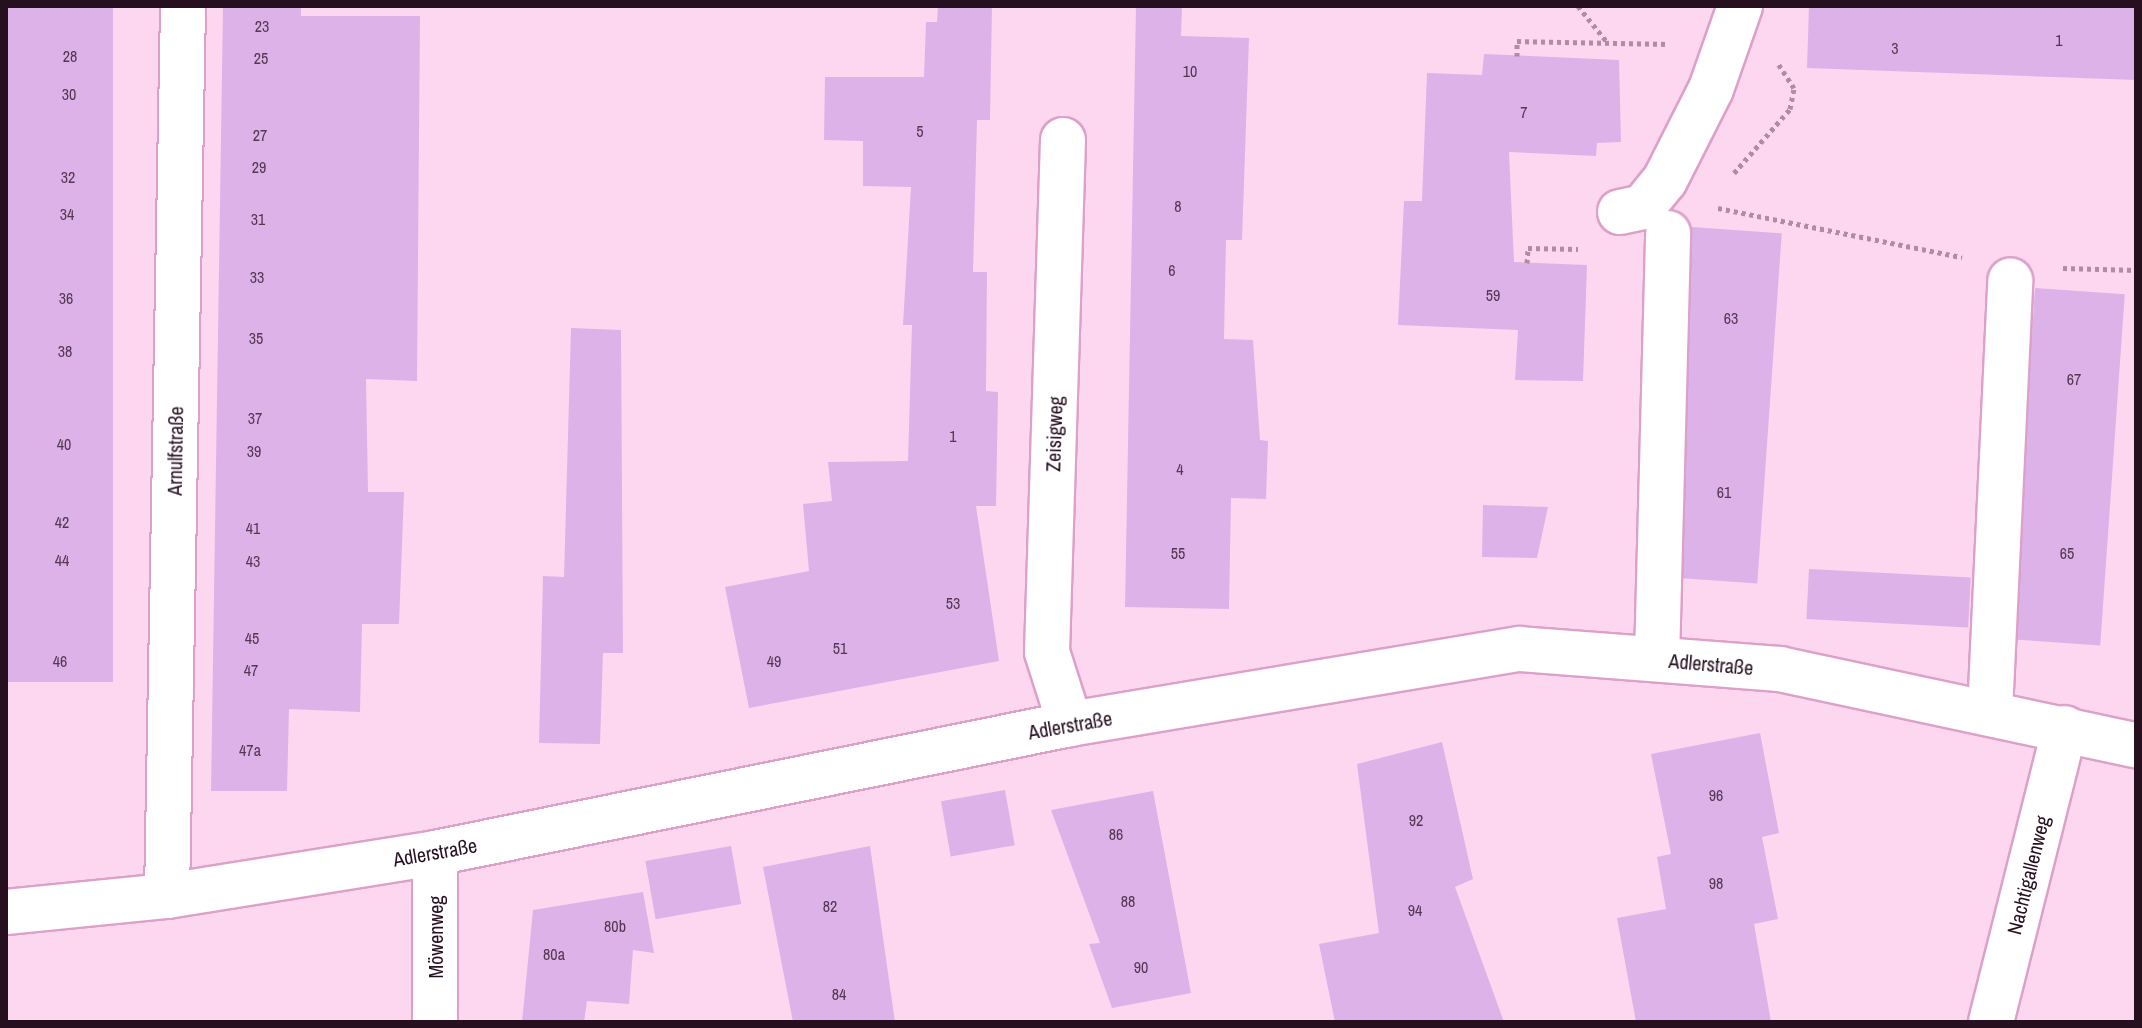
<!DOCTYPE html>
<meta charset="utf-8">
<style>
body{margin:0}
#map{position:relative;width:2142px;height:1028px;overflow:hidden;background:#fdd7f0;font-family:"Archivo Narrow",sans-serif}
div>[style]{position:absolute}
.building>*{inset:0;background:#ddb2e9;transform-origin:0 0}
.path>*{height:5px;margin-top:-2.5px;transform-origin:0;background:repeating-linear-gradient(90deg,#ae8da3 0 4px,transparent 0 8px)}
.roads{filter:drop-shadow(2px 0 #dca0c9) drop-shadow(-2px 0 #dca0c9) drop-shadow(0 2px #dca0c9) drop-shadow(0 -2px #dca0c9)}
.minor>*{height:44px;margin:-22px;padding:0 22px;transform-origin:22px;border-radius:22px;background:#fff}
span{translate:-50% -50%;white-space:nowrap;text-align:center;line-height:1.15;-webkit-text-stroke:6px #fff;paint-order:stroke}
.number-label{font-size:16px;color:#543852}
.number-label span{-webkit-text-stroke-width:0}
.street-label{font-size:20px;color:#261020}
.frame{position:absolute;inset:0;border:8px solid #261020;pointer-events:none}
</style>
<div id="map">
<div class="building">
<div style="left:6px;top:6px;width:107px;height:676px"></div>
<div style="clip-path:polygon(223px 6px,301px 6px,301px 16px,420px 16px,417px 381px,366px 379px,368px 492px,404px 492px,399px 624px,362px 624px,360px 712px,289px 709px,287px 791px,211px 791px)"></div>
<div style="clip-path:polygon(938px 6px,992px 6px,990px 120px,977px 120px,973px 272px,987px 272px,986px 391px,998px 392px,996px 506px,976px 506px,999px 661px,749px 708px,725px 587px,809px 571px,803px 504px,832px 501px,828px 462px,908px 461px,912px 325px,903px 325px,911px 187px,863px 186px,863px 141px,824px 140px,825px 77px,924px 77px,926px 22px,937px 22px)"></div>
<div style="clip-path:polygon(1136px 6px,1182px 6px,1181px 36px,1249px 38px,1242px 240px,1226px 240px,1224px 339px,1253px 340px,1260px 440px,1268px 441px,1266px 499px,1231px 498px,1229px 609px,1125px 607px)"></div>
<div style="clip-path:polygon(1809px 6px,2136px 6px,2136px 80px,1807px 68px)"></div>
<div style="clip-path:polygon(1484px 54px,1619px 60px,1621px 142px,1597px 143px,1596px 156px,1509px 152px,1514px 262px,1587px 265px,1583px 381px,1515px 380px,1518px 330px,1398px 325px,1404px 201px,1422px 201px,1427px 73px,1482px 75px)"></div>
<div style="left:1692px;top:227px;width:90px;height:351px;rotate:4deg"></div>
<div style="left:2035px;top:288px;width:90px;height:352px;rotate:4deg"></div>
<div style="clip-path:polygon(571px 328px,621px 330px,623px 653px,603px 653px,600px 744px,539px 743px,543px 576px,564px 577px)"></div>
<div style="clip-path:polygon(1483px 505px,1548px 507px,1537px 558px,1482px 557px)"></div>
<div style="left:1809px;top:569px;width:162px;height:50px;rotate:3deg"></div>
<div style="clip-path:polygon(1760px 733px,1779px 833px,1762px 837px,1778px 919px,1754px 924px,1771px 1022px,1636px 1022px,1617px 918px,1666px 909px,1657px 857px,1671px 854px,1651px 754px)"></div>
<div style="clip-path:polygon(1442px 742px,1473px 879px,1455px 887px,1504px 1022px,1335px 1022px,1319px 944px,1379px 933px,1357px 764px)"></div>
<div style="left:1005px;top:790px;width:56px;height:65px;rotate:80deg"></div>
<div style="clip-path:polygon(1153px 791px,1191px 993px,1112px 1008px,1089px 944px,1100px 943px,1051px 810px)"></div>
<div style="left:731px;top:846px;width:59px;height:87px;rotate:80deg"></div>
<div style="clip-path:polygon(870px 846px,895px 1022px,793px 1022px,763px 867px)"></div>
<div style="clip-path:polygon(643px 892px,654px 953px,633px 950px,629px 1004px,587px 1001px,584px 1022px,522px 1022px,533px 910px)"></div>
</div>
<div class="path">
<div style="left:1578px;top:6px;width:46px;rotate:51.1deg"></div>
<div style="left:1517px;top:56px;width:15px;rotate:-90deg"></div>
<div style="left:1517px;top:41px;width:152px;rotate:1.1deg"></div>
<div style="left:1734px;top:173px;width:85px;rotate:-48.8deg"></div>
<div style="left:1790px;top:109px;width:21px;rotate:-79deg"></div>
<div style="left:1794px;top:88px;width:31px;rotate:-123deg"></div>
<div style="left:1718px;top:208px;width:249px;rotate:11.4deg"></div>
<div style="left:1527px;top:263px;width:15px;rotate:-86deg"></div>
<div style="left:1528px;top:248px;width:50px;rotate:1.1deg"></div>
<div style="left:2063px;top:268px;width:73px;rotate:1.6deg"></div>
</div>
<div class="roads">
<div class="minor">
<div style="left:1063px;top:140px;width:512px;rotate:91.79deg"></div>
<div style="left:1047px;top:652px;width:76px;rotate:72.3deg"></div>
<div style="left:1620px;top:212px;width:24px;rotate:-12deg"></div>
<div style="left:1643px;top:207px;width:35px;rotate:-51deg"></div>
<div style="left:1665px;top:180px;width:102px;rotate:-63.2deg"></div>
<div style="left:1711px;top:89px;width:88px;rotate:-70.7deg"></div>
<div style="left:1657px;top:659px;width:426px;rotate:-88.5deg"></div>
<div style="left:1990px;top:712px;width:432px;rotate:-87.3deg"></div>
<div style="left:435px;top:853px;width:169px;rotate:90deg"></div>
<div style="left:167px;top:896px;width:890px;rotate:-88.97deg"></div>
<div style="left:6px;top:912px;width:162px;rotate:-5.7deg"></div>
<div style="left:167px;top:896px;width:271px;rotate:-9.1deg"></div>
<div style="left:435px;top:853px;width:648px;rotate:-11.48deg"></div>
<div style="left:1070px;top:724px;width:456px;rotate:-9.5deg"></div>
<div style="left:1520px;top:649px;width:261px;rotate:4.4deg"></div>
<div style="left:1780px;top:669px;width:364px;rotate:12.1deg"></div>
<div style="left:1991px;top:1022px;width:303px;rotate:-75.9deg"></div>
</div>
</div>
<div class="number-label">
<span style="left:262px;top:26px">23</span>
<span style="left:2059px;top:40px">1</span>
<span style="left:1895px;top:48px">3</span>
<span style="left:70px;top:56px">28</span>
<span style="left:261px;top:58px">25</span>
<span style="left:1190px;top:71px">10</span>
<span style="left:69px;top:94px">30</span>
<span style="left:1524px;top:112px">7</span>
<span style="left:920px;top:131px">5</span>
<span style="left:260px;top:135px">27</span>
<span style="left:259px;top:167px">29</span>
<span style="left:68px;top:177px">32</span>
<span style="left:1178px;top:206px">8</span>
<span style="left:67px;top:214px">34</span>
<span style="left:258px;top:219px">31</span>
<span style="left:1172px;top:270px">6</span>
<span style="left:257px;top:277px">33</span>
<span style="left:1493px;top:295px">59</span>
<span style="left:66px;top:298px">36</span>
<span style="left:1731px;top:318px">63</span>
<span style="left:256px;top:338px">35</span>
<span style="left:65px;top:351px">38</span>
<span style="left:2074px;top:379px">67</span>
<span style="left:255px;top:418px">37</span>
<span style="left:953px;top:436px">1</span>
<span style="left:64px;top:444px">40</span>
<span style="left:254px;top:451px">39</span>
<span style="left:1180px;top:469px">4</span>
<span style="left:1724px;top:492px">61</span>
<span style="left:62px;top:522px">42</span>
<span style="left:253px;top:528px">41</span>
<span style="left:1178px;top:553px">55</span>
<span style="left:2067px;top:553px">65</span>
<span style="left:62px;top:560px">44</span>
<span style="left:253px;top:561px">43</span>
<span style="left:953px;top:603px">53</span>
<span style="left:252px;top:638px">45</span>
<span style="left:840px;top:648px">51</span>
<span style="left:60px;top:661px">46</span>
<span style="left:774px;top:661px">49</span>
<span style="left:251px;top:670px">47</span>
<span style="left:250px;top:750px">47a</span>
<span style="left:1716px;top:795px">96</span>
<span style="left:1416px;top:820px">92</span>
<span style="left:1116px;top:834px">86</span>
<span style="left:1716px;top:883px">98</span>
<span style="left:1128px;top:901px">88</span>
<span style="left:830px;top:906px">82</span>
<span style="left:1415px;top:910px">94</span>
<span style="left:615px;top:926px">80b</span>
<span style="left:554px;top:954px">80a</span>
<span style="left:1141px;top:967px">90</span>
<span style="left:839px;top:994px">84</span>
</div>
<div class="street-label">
<span style="left:1054px;top:434px;rotate:-88deg">Zeisigweg</span>
<span style="left:175px;top:451px;rotate:-89deg">Arnulfstraße</span>
<span style="left:1711px;top:664px;rotate:5deg">Adlerstraße</span>
<span style="left:1070px;top:725px;rotate:-10deg">Adlerstraße</span>
<span style="left:435px;top:852px;rotate:-10deg">Adlerstraße</span>
<span style="left:2028px;top:875px;rotate:-76deg">Nachtigallenweg</span>
<span style="left:435px;top:937px;rotate:-90deg">Möwenweg</span>
</div>
<div class="frame"></div>
</div>
